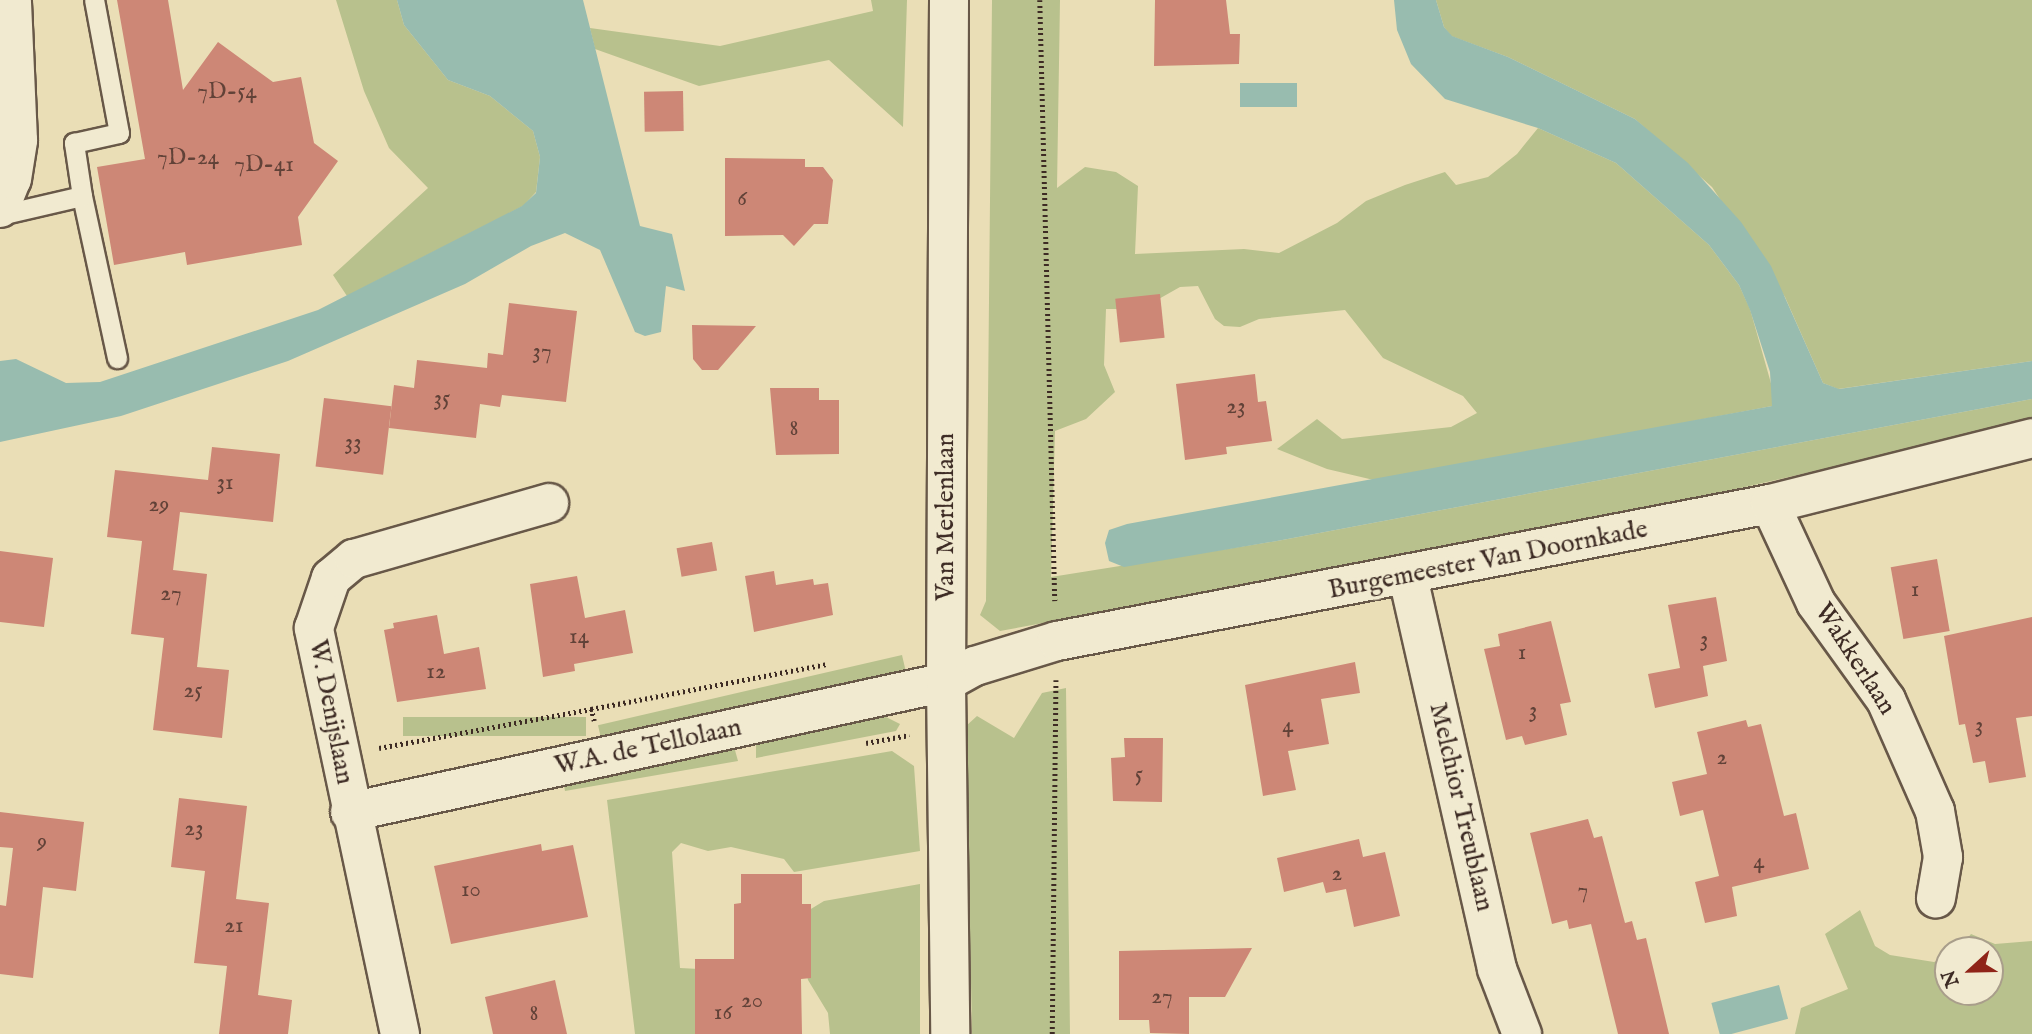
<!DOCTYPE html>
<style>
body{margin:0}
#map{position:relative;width:2032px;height:1034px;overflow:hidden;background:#eadeb6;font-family:"IM FELL English",serif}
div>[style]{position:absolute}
.green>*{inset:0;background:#b8c18d;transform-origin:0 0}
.water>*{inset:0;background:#98bcaf;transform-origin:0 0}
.building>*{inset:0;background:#cd8776;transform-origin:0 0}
.path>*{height:4.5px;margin-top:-2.25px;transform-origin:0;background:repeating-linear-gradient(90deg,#3d2b24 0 2px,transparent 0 5.5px)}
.roads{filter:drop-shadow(2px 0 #685848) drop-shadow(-2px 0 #685848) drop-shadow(0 2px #685848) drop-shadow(0 -2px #685848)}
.lane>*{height:19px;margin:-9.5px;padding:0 9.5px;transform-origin:9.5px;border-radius:9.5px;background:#f1ead0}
.street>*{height:38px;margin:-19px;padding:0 19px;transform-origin:19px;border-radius:19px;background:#f1ead0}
.secondary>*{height:38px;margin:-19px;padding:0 19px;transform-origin:19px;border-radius:19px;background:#f1ead0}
span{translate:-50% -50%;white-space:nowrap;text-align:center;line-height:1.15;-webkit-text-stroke:7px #f1ead0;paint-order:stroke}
.number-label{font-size:23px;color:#614238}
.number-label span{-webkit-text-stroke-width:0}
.street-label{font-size:26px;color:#3d2b24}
.north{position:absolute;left:1934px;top:936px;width:70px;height:70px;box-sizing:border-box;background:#f1ead0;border:2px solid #a99e8b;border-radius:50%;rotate:248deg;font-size:19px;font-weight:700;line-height:28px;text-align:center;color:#3d2b24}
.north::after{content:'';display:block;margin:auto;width:24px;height:32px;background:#8f2418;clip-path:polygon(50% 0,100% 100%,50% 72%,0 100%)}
</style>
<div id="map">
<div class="green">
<div style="clip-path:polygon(336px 0,397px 0,404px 25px,448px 80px,490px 96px,533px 131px,540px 157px,536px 192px,523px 206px,347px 296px,333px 275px,428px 188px,389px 148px,364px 91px)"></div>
<div style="clip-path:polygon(871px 0,907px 0,903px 127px,829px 60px,699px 86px,595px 49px,590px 28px,720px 46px,873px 11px)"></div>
<div style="clip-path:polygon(992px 0,1060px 0,1057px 188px,1085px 167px,1116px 172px,1138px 186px,1135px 254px,1244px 249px,1279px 253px,1337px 223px,1366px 201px,1405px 185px,1445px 172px,1456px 185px,1488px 177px,1517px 154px,1538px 128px,1616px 163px,1709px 245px,1739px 285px,1750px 309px,1774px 394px,1772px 406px,1378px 481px,1327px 469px,1277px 449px,1317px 419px,1342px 439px,1451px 427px,1477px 413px,1463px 396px,1383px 358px,1345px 310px,1259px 319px,1240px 327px,1224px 326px,1215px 319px,1198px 286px,1180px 287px,1141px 309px,1106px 309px,1104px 365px,1115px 392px,1086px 419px,1055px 431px,1051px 577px,1277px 541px,2032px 399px,2032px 421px,1602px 520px,1000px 631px,980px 615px,986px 601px)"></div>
<div style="clip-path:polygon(1436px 0,2032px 0,2032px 361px,1838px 389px,1823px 383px,1785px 297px,1712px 187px,1635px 119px,1508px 57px,1451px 36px,1444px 27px)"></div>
<div style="left:902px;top:655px;width:17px;height:312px;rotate:77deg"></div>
<div style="clip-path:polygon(1066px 688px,1070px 1034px,972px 1034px,966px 726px,977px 716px,1014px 738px,1042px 693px)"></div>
<div style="clip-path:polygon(882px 715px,900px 724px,896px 731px,756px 758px,756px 741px)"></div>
<div style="left:586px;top:717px;width:19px;height:183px;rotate:90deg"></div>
<div style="clip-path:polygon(733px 743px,738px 761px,565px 791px,563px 779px)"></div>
<div style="clip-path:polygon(892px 751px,914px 766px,920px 851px,794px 872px,784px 859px,731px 847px,708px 851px,681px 843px,672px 852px,680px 968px,699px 969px,698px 1034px,635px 1034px,607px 800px)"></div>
<div style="clip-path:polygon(920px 884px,920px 1034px,830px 1034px,828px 1013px,808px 980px,798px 930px,801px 915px,824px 901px)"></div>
<div style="clip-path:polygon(1860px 910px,1875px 946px,1890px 955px,1934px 962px,1948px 956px,1948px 992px,1990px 992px,1990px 950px,1958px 950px,1971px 934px,1995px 944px,2032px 941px,2032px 1034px,1795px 1034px,1801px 1008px,1848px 989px,1825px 934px)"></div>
</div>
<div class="water">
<div style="clip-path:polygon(397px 0,583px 0,640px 226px,672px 234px,685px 291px,666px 286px,661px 332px,645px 336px,635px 332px,600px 250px,565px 233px,531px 246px,465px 284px,288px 361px,121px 416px,0 442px,0 361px,16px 359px,66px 383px,100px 382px,318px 310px,522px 206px,536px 193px,540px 157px,533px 131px,490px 96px,448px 80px,404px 25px)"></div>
<div style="clip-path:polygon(1394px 0,1436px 0,1444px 27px,1452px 36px,1508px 57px,1635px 119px,1688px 163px,1741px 222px,1771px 266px,1823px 383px,1839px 389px,2032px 361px,2032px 399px,1277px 541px,1124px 567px,1109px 561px,1105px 543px,1109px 530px,1127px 524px,1772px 406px,1770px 372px,1750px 310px,1739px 285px,1709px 245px,1616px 163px,1538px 128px,1445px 99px,1411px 64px,1397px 30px)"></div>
<div style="left:1240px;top:83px;width:57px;height:24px"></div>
<div style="left:1779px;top:985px;width:35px;height:70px;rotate:75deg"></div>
</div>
<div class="building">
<div style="clip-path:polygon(117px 0,168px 0,183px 90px,218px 42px,273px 82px,301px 77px,314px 143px,338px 161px,298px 217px,302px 245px,187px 265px,185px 252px,114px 265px,97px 167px,145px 159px)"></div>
<div style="clip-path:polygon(1155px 0,1226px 0,1230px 34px,1240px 34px,1239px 64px,1154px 66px)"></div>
<div style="left:683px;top:91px;width:40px;height:39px;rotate:89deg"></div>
<div style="clip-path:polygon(725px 158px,805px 159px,805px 167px,823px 167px,833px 180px,828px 224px,814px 224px,794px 246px,783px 235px,725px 236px)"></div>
<div style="left:1160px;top:294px;width:44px;height:45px;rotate:84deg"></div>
<div style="clip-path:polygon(509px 303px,577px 311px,566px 402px,502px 395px,500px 407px,480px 404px,476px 438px,389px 428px,394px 385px,414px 388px,417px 360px,487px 368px,488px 353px,503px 355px)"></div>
<div style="clip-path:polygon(692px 325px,756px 326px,718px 370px,702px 370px,693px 359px)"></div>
<div style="clip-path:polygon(1255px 374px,1258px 402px,1266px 401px,1272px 441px,1226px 447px,1227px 454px,1185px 460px,1176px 384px)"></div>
<div style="clip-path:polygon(770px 388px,819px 388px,819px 400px,839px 400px,839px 454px,776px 455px)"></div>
<div style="left:324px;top:398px;width:68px;height:69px;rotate:7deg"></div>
<div style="clip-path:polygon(212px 447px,280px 454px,273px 522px,180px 512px,173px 570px,207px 574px,197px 667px,229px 670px,222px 738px,153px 730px,164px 638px,131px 634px,142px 541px,107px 537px,115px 470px,208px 480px)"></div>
<div style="left:712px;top:542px;width:29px;height:36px;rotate:80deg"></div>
<div style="clip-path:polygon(0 551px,53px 558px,44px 627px,0 622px)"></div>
<div style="left:1937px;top:559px;width:73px;height:47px;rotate:80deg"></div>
<div style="clip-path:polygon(774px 571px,776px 585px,813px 579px,814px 585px,828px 583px,833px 615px,754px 632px,745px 576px)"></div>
<div style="clip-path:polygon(577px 576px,585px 618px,625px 610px,633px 653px,574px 664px,575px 671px,543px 677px,530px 584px)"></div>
<div style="clip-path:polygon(1716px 597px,1727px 661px,1703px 666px,1708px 696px,1655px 708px,1648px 674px,1680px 668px,1668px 605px)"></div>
<div style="clip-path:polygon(437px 615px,444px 654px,479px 647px,486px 689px,397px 702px,384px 630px,394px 628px,393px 623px)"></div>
<div style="clip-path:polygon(2032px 617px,2032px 716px,2016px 718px,2026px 777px,1989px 783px,1985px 761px,1973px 763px,1965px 724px,1959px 725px,1944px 636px)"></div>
<div style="clip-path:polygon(1551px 621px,1571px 702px,1560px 704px,1567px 735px,1525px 745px,1522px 736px,1506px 740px,1484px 649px,1500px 646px,1498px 634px)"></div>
<div style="clip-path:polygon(1355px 662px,1360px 693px,1321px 699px,1329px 744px,1288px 751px,1296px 790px,1263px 796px,1245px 685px)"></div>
<div style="clip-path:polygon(1746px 720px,1748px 727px,1761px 724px,1784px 816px,1796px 813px,1809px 869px,1732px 887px,1737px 916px,1705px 923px,1695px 882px,1719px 876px,1703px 810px,1680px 816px,1672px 782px,1707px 774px,1697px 732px)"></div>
<div style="clip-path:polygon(1124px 738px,1163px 738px,1162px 802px,1113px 801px,1111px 758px,1125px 757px)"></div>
<div style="clip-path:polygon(179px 798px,247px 806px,236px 899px,269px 903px,258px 995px,292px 1000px,288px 1034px,219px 1034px,227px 966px,194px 963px,205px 871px,171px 867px)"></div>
<div style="clip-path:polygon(0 812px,84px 822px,76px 891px,43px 887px,33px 978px,0 974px,0 905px,6px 906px,13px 848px,0 847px)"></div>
<div style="clip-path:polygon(1588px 819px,1594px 838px,1602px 836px,1625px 923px,1632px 921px,1637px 940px,1646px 938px,1669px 1034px,1618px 1034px,1591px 924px,1569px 929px,1567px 920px,1552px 924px,1530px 833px)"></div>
<div style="clip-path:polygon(1359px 839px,1363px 857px,1385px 852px,1400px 916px,1354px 927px,1346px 889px,1326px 893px,1323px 882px,1284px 892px,1277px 858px)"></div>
<div style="clip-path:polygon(541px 844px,542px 851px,573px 845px,588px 917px,451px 944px,434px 866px)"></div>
<div style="clip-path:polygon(741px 874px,802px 874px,802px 904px,811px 904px,811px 978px,801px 979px,802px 1034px,695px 1034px,695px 959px,734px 959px,734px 904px,741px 903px)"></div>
<div style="clip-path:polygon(1252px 948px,1225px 997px,1189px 997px,1189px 1034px,1150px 1033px,1149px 1020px,1119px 1020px,1119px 951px)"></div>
<div style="clip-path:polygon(555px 980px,567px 1034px,493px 1034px,485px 997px)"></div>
</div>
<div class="path">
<div style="left:1040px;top:0;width:601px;rotate:88.57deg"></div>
<div style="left:594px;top:721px;width:12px;rotate:-104deg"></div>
<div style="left:591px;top:709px;width:241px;rotate:-10.8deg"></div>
<div style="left:866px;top:743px;width:44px;rotate:-10.5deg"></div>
<div style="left:379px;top:748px;width:216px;rotate:-10.4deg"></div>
<div style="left:1052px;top:1034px;width:354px;rotate:-89.4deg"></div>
</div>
<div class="roads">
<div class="lane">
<div style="left:82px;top:196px;width:166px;rotate:77.8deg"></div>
<div style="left:0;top:215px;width:84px;rotate:-13deg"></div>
<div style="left:82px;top:196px;width:54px;rotate:-98.6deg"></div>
<div style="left:74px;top:143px;width:46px;rotate:-12.5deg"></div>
<div style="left:119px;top:133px;width:135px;rotate:-100.6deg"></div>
</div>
<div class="street">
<div style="left:1770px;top:504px;width:109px;rotate:65.1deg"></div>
<div style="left:1816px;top:603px;width:120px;rotate:54.2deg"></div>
<div style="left:1886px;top:700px;width:121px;rotate:66.2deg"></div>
<div style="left:1935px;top:811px;width:47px;rotate:80.1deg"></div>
<div style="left:1943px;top:857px;width:42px;rotate:99.7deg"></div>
<div style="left:1408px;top:577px;width:402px;rotate:77.2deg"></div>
<div style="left:1497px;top:969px;width:70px;rotate:69deg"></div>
<div style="left:350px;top:812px;width:610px;rotate:-12.3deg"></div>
<div style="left:946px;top:682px;width:33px;rotate:-29deg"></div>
<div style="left:975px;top:666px;width:86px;rotate:-17deg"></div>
<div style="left:1057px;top:641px;width:726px;rotate:-10.88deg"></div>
<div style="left:1770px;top:504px;width:270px;rotate:-14.1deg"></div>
<div style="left:400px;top:1034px;width:415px;rotate:-102deg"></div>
<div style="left:314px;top:628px;width:53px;rotate:-71.2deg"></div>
<div style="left:331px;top:578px;width:30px;rotate:-40deg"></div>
<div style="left:354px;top:559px;width:203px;rotate:-16deg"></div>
</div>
<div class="secondary">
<div style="left:949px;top:0;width:682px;rotate:90.25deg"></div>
<div style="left:946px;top:682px;width:352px;rotate:89.3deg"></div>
<div style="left:0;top:208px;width:31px;rotate:-68deg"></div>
<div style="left:12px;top:179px;width:39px;rotate:-81deg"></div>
<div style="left:18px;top:140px;width:140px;rotate:-92.5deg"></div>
</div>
</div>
<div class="number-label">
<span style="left:227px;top:92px">7D-54</span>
<span style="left:188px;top:158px">7D-24</span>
<span style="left:264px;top:165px">7D-41</span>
<span style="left:742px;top:199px">6</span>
<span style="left:542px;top:352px">37</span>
<span style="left:442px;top:399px">35</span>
<span style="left:1236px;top:407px">23</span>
<span style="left:794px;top:429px">8</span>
<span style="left:353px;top:443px">33</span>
<span style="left:225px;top:483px">31</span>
<span style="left:159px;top:505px">29</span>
<span style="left:1915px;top:590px">1</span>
<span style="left:171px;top:594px">27</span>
<span style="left:579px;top:637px">14</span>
<span style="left:1704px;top:640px">3</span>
<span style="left:1522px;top:653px">1</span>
<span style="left:436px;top:672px">12</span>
<span style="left:193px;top:691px">25</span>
<span style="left:1533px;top:711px">3</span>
<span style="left:1288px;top:726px">4</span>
<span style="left:1979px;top:726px">3</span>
<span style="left:1722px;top:758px">2</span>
<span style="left:1139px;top:775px">5</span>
<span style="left:194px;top:829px">23</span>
<span style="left:42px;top:842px">9</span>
<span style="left:1759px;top:862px">4</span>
<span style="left:1337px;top:874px">2</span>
<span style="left:471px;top:890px">10</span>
<span style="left:1583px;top:891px">7</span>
<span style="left:234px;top:926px">21</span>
<span style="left:1162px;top:997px">27</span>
<span style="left:752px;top:1001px">20</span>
<span style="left:723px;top:1013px">16</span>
<span style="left:534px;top:1014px">8</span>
</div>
<div class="street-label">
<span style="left:946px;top:517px;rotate:-90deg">Van Merlenlaan</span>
<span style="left:1488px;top:560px;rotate:-11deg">Burgemeester Van Doornkade</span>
<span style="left:1855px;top:659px;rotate:57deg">Wakkerlaan</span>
<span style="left:331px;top:712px;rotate:79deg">W. Denijslaan</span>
<span style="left:648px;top:747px;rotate:-12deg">W.A. de Tellolaan</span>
<span style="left:1461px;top:807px;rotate:77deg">Melchior Treublaan</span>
</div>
<div class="north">N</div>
</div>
